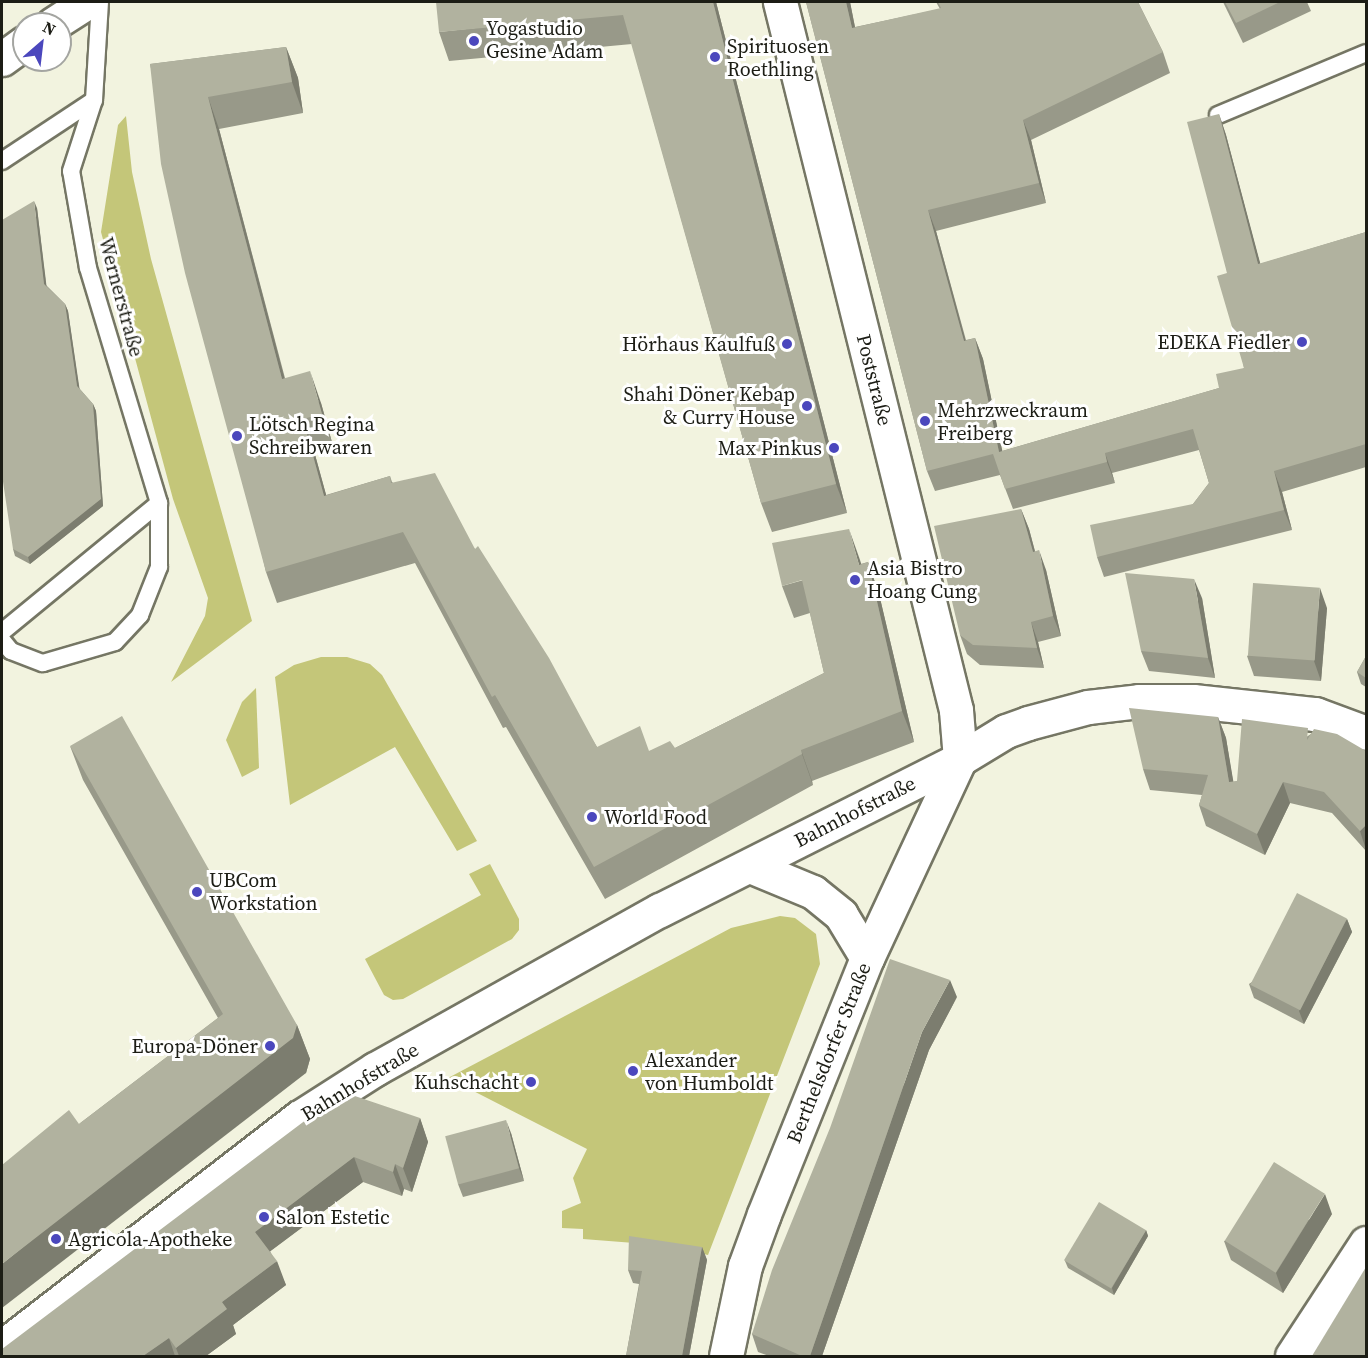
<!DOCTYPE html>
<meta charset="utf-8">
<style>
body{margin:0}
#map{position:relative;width:1368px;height:1358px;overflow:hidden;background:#f2f3df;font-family:"Source Serif 4",serif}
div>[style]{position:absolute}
.green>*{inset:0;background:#c4c679}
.roads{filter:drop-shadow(2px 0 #757664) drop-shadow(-2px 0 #757664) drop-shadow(0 2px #757664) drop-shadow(0 -2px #757664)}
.service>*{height:16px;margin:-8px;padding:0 8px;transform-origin:8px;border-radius:8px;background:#fff}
.minor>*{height:33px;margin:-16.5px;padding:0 16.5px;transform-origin:16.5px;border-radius:16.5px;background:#fff}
.tertiary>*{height:33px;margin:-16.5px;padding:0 16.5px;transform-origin:16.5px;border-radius:16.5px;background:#fff}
.wall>*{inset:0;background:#989989}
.shaded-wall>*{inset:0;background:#7c7d6f}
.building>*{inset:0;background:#b1b29f;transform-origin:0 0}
.dots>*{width:16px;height:16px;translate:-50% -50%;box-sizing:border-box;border:3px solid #fff;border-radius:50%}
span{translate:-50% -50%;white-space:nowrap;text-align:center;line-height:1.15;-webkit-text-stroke:6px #fff;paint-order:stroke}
.poi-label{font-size:20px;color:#1c1d15}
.left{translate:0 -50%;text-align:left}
.right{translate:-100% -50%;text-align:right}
.street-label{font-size:20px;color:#1c1d15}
.frame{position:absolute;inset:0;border:3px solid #1c1d15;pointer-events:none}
.north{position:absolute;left:12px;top:12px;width:60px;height:60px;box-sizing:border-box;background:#fff;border:2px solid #a4a5a1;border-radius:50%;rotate:28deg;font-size:16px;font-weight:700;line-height:24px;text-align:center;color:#1c1d15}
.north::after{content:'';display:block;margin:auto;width:21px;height:27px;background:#4b47bd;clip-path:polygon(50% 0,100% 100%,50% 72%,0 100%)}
</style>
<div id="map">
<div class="green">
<div style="clip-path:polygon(126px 116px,132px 172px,151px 259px,252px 621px,171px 682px,205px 616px,208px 598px,173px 499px,101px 232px,118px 125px)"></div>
<div style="clip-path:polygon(321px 657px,347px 657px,370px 664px,382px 675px,477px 841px,457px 851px,395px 747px,290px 805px,275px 677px,294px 665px)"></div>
<div style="clip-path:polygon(256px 688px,259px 768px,242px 777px,226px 740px,242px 702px)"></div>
<div style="clip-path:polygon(490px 864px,519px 919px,519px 930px,512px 939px,403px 999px,393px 1000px,384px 995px,365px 959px,481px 895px,469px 874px)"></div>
<div style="clip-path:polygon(780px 916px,795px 918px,816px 934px,820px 964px,708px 1255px,660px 1245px,583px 1239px,583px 1229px,562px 1228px,562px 1211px,581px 1203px,573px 1178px,587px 1149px,448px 1078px,731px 928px)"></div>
</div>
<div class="roads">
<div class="service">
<div style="left:1218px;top:115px;width:160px;rotate:-22.7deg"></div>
<div style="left:2px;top:161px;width:110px;rotate:-33.5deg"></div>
<div style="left:2px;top:632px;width:203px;rotate:-39.4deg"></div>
<div style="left:2px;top:640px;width:14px;rotate:51deg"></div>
<div style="left:11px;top:651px;width:34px;rotate:21deg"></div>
<div style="left:43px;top:663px;width:75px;rotate:-16.3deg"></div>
<div style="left:115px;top:642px;width:37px;rotate:-47deg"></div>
<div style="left:140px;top:615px;width:52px;rotate:-68.4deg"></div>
<div style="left:159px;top:567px;width:64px;rotate:-90deg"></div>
<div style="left:159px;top:503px;width:245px;rotate:-106.8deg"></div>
<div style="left:88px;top:268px;width:98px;rotate:-99.9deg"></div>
<div style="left:71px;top:171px;width:75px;rotate:-72.1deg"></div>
<div style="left:94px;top:100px;width:98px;rotate:-86.5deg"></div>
</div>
<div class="minor">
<div style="left:53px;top:24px;width:40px;rotate:-32.9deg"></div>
<div style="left:2px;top:59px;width:27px;rotate:-36deg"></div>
<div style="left:750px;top:866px;width:68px;rotate:22.4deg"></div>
<div style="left:813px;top:892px;width:36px;rotate:39deg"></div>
<div style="left:841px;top:915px;width:50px;rotate:58.8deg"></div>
<div style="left:2px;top:1347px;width:376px;rotate:-37.7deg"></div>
<div style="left:300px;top:1117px;width:89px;rotate:-32.6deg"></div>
<div style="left:375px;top:1069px;width:326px;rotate:-29.2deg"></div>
<div style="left:660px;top:910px;width:336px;rotate:-26.7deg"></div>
<div style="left:960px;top:759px;width:49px;rotate:-94.7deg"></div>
<div style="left:956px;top:710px;width:730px;rotate:-103.96deg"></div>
<div style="left:1292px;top:1356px;width:135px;rotate:-56.8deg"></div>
</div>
<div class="tertiary">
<div style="left:726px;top:1356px;width:92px;rotate:-78.1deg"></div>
<div style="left:745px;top:1266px;width:55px;rotate:-69.9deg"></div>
<div style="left:764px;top:1214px;width:276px;rotate:-68.1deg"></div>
<div style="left:867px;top:958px;width:220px;rotate:-65deg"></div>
<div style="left:960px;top:759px;width:54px;rotate:-31.3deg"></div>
<div style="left:1006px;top:731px;width:23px;rotate:-20deg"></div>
<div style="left:1028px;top:723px;width:62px;rotate:-14.9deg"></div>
<div style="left:1088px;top:707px;width:51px;rotate:-6.7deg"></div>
<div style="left:1139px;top:701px;width:54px"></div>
<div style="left:1193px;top:701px;width:123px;rotate:6.1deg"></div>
<div style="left:1315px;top:714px;width:54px;rotate:20.4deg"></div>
</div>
</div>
<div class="wall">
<div style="clip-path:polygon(716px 2px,847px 513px,772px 532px,761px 503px,632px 44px,449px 61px,439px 32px)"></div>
<div style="clip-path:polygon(806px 2px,850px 2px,855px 27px,940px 9px,936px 2px,1140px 2px,1138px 2px,1163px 52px,1170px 73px,1031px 140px,1046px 203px,936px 231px,966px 340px,975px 338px,983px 359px,1002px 451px,1219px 388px,1244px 368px,1227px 273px,1219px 114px,1226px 135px,1260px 264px,1366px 232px,1366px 467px,1282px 492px,1292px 530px,1104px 577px,1097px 557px,1193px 504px,1209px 483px,1199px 450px,1112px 473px,1115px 483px,1013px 509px,1000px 475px,935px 491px,927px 471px)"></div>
<div style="clip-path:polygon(1223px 2px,1307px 2px,1311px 11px,1243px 43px)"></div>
<div style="clip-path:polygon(286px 47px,298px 78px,303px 113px,219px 129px,285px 378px,321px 403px,333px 446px,314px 451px,326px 495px,390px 476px,392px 482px,475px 549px,597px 747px,649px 751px,675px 748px,824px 673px,810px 613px,794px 618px,782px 586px,868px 562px,879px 594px,914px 742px,812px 781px,813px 785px,605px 899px,506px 727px,503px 728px,415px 563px,277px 603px,266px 572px,150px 64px)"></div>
<div style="clip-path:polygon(37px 208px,46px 285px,65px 304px,68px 311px,79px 388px,93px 404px,96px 411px,103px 506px,30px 564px,15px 556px,13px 549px)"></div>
<div style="clip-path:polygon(1021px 509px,1029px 529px,1035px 551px,1046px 570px,1061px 636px,1038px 642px,1044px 668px,980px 665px,967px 654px,960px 635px)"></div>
<div style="clip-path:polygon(1202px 598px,1215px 678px,1149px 671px,1141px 651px)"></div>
<div style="clip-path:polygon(1327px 608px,1321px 681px,1254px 676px,1247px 656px)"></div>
<div style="clip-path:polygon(1366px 656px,1366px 687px,1361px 684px,1357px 672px)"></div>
<div style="clip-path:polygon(1218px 717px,1226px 738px,1233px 782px,1237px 781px,1311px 734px,1366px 751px,1366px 851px,1332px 813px,1290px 803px,1265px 855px,1206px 826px,1199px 805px,1202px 795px,1150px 790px,1143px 769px)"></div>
<div style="clip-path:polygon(70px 746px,297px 1025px,310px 1059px,306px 1073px,79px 1124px,218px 1018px,83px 780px)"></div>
<div style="clip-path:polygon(1347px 919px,1352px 932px,1304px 1024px,1254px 998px,1249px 984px)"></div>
<div style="clip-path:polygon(957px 997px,929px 1050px,822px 1356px,769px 1356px,758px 1352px,752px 1334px)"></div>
<div style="clip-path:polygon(420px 1118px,428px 1142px,412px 1192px,404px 1189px,402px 1196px,363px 1182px,270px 1251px,286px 1285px,233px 1325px,236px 1334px,206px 1356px,2px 1356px)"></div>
<div style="clip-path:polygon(511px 1133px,524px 1181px,463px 1197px,458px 1184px)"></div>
<div style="clip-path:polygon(1332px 1214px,1283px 1293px,1231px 1260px,1224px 1241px)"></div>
<div style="clip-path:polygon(1146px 1230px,1148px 1236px,1114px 1295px,1068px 1268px,1065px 1261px)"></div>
<div style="clip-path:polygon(702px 1247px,707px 1260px,689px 1356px,626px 1356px,639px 1284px,633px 1283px,628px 1270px)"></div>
</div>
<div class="shaded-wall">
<div style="clip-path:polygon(713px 2px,716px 2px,847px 513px,836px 484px)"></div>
<div style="clip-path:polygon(846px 2px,850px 2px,859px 48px,852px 28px)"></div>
<div style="clip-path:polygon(286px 47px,298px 78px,303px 113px,292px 82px)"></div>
<div style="clip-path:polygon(208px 97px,219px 129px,293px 411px,282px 379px)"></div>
<div style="clip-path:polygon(1219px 114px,1226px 135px,1266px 285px,1258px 264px)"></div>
<div style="clip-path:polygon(1023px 120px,1031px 140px,1046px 203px,1039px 183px)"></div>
<div style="clip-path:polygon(34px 201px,37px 208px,47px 290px,44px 284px)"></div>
<div style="clip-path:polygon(928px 210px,936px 231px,971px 361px,964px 341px)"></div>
<div style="clip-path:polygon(65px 304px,68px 311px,80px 392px,77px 386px)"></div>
<div style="clip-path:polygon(975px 338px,983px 359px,1007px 473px,999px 452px)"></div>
<div style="clip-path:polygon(310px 371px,321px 403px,333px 446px,322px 414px)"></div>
<div style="clip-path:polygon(93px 404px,96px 411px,103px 506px,30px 564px,28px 557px)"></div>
<div style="clip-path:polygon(303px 419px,314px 451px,335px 527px,324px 496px)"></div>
<div style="clip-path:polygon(1105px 453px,1112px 473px,1115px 483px,1107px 462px)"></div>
<div style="clip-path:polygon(1274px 471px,1282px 492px,1292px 530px,1284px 510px)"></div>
<div style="clip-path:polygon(1021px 509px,1029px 529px,1040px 571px,1033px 552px)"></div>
<div style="clip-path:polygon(849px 529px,860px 560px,871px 596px,859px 565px)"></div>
<div style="clip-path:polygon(1039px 550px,1046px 570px,1061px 636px,1053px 616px)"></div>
<div style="clip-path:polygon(868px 562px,879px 594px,914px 742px,902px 711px)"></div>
<div style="clip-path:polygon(1194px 579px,1202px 598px,1215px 678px,1208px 658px)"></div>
<div style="clip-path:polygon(1320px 588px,1327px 608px,1321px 681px,1314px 661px)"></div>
<div style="clip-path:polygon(1031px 622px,1038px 642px,1044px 668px,1037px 648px)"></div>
<div style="clip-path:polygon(1218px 717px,1226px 738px,1237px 803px,1229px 782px)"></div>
<div style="clip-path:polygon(801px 750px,812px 781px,813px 785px,802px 754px)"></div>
<div style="clip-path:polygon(1283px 782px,1290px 803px,1265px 855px,1257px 834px)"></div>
<div style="clip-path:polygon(1366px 825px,1366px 850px,1360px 831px)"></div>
<div style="clip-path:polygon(1347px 919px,1352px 932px,1304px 1024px,1299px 1011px)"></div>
<div style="clip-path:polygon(950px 980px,957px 997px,929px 1050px,822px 1356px,810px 1356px,922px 1032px)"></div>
<div style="clip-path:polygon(297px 1025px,310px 1059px,306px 1073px,2px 1308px,2px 1264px)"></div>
<div style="clip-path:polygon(420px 1118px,428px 1142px,412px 1192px,403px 1168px)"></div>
<div style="clip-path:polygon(506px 1120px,511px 1133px,524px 1181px,519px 1168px)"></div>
<div style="clip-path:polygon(354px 1157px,363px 1182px,264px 1256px,255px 1232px)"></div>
<div style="clip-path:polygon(395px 1164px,404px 1189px,402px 1196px,393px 1172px)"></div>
<div style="clip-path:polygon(1325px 1194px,1332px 1214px,1283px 1293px,1276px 1273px)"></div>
<div style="clip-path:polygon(1146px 1230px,1148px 1236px,1114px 1295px,1112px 1288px)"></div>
<div style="clip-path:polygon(702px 1247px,707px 1260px,689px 1356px,682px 1356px)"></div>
<div style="clip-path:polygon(277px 1261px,286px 1285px,233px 1325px,236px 1334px,206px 1356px,179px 1356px,176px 1348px,222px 1302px)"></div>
<div style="clip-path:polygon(169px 1338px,175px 1356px,143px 1356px)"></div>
</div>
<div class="building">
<div style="clip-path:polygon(436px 2px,713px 2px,836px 484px,761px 503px,623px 15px,439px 32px)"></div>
<div style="clip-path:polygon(806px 2px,846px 2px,852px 28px,941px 8px,938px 2px,1138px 2px,1163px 52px,1023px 120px,1039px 183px,928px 210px,964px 341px,975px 338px,999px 452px,1219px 388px,1216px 374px,1244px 368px,1217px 276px,1227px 273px,1187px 122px,1219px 114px,1258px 264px,1366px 232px,1366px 444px,1274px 471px,1284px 510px,1097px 557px,1090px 525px,1193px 504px,1209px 483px,1193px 429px,1105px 453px,1107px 462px,1005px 489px,993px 454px,927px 471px)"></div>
<div style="clip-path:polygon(1225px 2px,1280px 2px,1236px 23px)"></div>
<div style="clip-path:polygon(286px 47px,292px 82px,208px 97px,282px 379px,310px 371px,322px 414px,303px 419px,324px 496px,390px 476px,391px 483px,435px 473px,475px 549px,478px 546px,549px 658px,597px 747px,640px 726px,649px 751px,670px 741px,675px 748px,824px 673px,802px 580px,782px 586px,772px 543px,849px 529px,859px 565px,868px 562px,902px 711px,801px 750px,802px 754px,594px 867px,495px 695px,492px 697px,403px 532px,266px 572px,185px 273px,161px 164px,150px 64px)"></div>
<div style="clip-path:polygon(34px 201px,44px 284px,65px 304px,77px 386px,93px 404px,101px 499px,28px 557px,13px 549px,2px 475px,2px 220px)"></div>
<div style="clip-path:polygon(1021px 509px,1033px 552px,1039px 550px,1053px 616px,1031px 622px,1037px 648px,973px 645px,960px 635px,934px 526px)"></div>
<div style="clip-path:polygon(1125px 573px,1194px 579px,1208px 658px,1141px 651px)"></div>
<div style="left:1253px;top:583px;width:67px;height:73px;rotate:4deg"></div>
<div style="clip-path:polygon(1366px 656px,1366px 678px,1357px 672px)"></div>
<div style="clip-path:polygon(1129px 708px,1218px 717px,1229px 782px,1237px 781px,1242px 719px,1308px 728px,1307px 740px,1314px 729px,1337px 734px,1366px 751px,1366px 825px,1360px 831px,1324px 792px,1283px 782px,1257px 834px,1199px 805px,1208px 775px,1143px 769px)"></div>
<div style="clip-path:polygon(122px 716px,297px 1025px,293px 1038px,2px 1264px,2px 1165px,69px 1110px,79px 1124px,223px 1014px,70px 746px)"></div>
<div style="left:1297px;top:893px;width:56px;height:103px;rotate:27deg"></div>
<div style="clip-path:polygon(890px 959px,950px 980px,922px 1032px,810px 1356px,802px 1356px,752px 1334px,772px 1270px,830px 1128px)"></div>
<div style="clip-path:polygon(343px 1092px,420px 1118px,403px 1168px,395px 1164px,393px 1172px,354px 1157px,255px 1232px,277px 1261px,222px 1302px,227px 1309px,176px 1348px,169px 1338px,143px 1356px,2px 1356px,2px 1349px)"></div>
<div style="left:506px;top:1120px;width:50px;height:63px;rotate:75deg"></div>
<div style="left:1274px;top:1162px;width:60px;height:93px;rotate:32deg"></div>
<div style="left:1099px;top:1202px;width:55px;height:68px;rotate:31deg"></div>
<div style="clip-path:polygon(629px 1236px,702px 1247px,682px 1356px,626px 1356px,642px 1271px,628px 1270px)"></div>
<div style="clip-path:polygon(1366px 1267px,1366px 1356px,1312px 1356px)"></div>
</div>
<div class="dots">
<div style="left:474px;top:41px;background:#4b47bd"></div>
<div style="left:715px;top:57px;background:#4b47bd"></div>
<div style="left:1302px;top:342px;background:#4b47bd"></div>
<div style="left:787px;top:344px;background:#4b47bd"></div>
<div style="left:807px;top:406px;background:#4b47bd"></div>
<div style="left:925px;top:421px;background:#4b47bd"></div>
<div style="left:237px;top:436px;background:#4b47bd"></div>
<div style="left:834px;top:448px;background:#4b47bd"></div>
<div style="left:855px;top:580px;background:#4b47bd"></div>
<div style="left:592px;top:817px;background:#4b47bd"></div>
<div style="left:197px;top:892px;background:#4b47bd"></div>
<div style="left:270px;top:1046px;background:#4b47bd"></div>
<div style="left:633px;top:1071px;background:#4b47bd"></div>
<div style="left:531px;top:1082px;background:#4b47bd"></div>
<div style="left:264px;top:1217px;background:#4b47bd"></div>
<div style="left:56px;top:1239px;background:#4b47bd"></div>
</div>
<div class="poi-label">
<span class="left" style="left:486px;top:40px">Yogastudio<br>Gesine Adam</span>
<span class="left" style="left:727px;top:58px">Spirituosen<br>Roethling</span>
<span class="right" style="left:1290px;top:342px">EDEKA Fiedler</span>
<span class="right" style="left:775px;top:344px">Hörhaus Kaulfuß</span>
<span class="right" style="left:795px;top:406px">Shahi Döner Kebap<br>&amp; Curry House</span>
<span class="left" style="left:937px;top:422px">Mehrzweckraum<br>Freiberg</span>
<span class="left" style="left:249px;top:436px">Lötsch Regina<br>Schreibwaren</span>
<span class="right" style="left:822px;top:448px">Max Pinkus</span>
<span class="left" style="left:867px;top:580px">Asia Bistro<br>Hoang Cung</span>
<span class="left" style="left:604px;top:817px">World Food</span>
<span class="left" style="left:209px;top:892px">UBCom<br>Workstation</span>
<span class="right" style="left:258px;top:1046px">Europa-Döner</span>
<span class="left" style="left:645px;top:1072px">Alexander<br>von Humboldt</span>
<span class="right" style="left:519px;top:1082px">Kuhschacht</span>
<span class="left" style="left:276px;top:1217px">Salon Estetic</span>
<span class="left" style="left:68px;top:1239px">Agricola-Apotheke</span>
</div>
<div class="street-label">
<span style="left:121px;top:297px;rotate:75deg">Wernerstraße</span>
<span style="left:874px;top:380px;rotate:76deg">Poststraße</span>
<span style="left:855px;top:812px;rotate:-27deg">Bahnhofstraße</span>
<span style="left:829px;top:1053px;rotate:-68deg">Berthelsdorfer Straße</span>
<span style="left:360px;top:1082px;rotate:-31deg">Bahnhofstraße</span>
</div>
<div class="frame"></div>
<div class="north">N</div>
</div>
